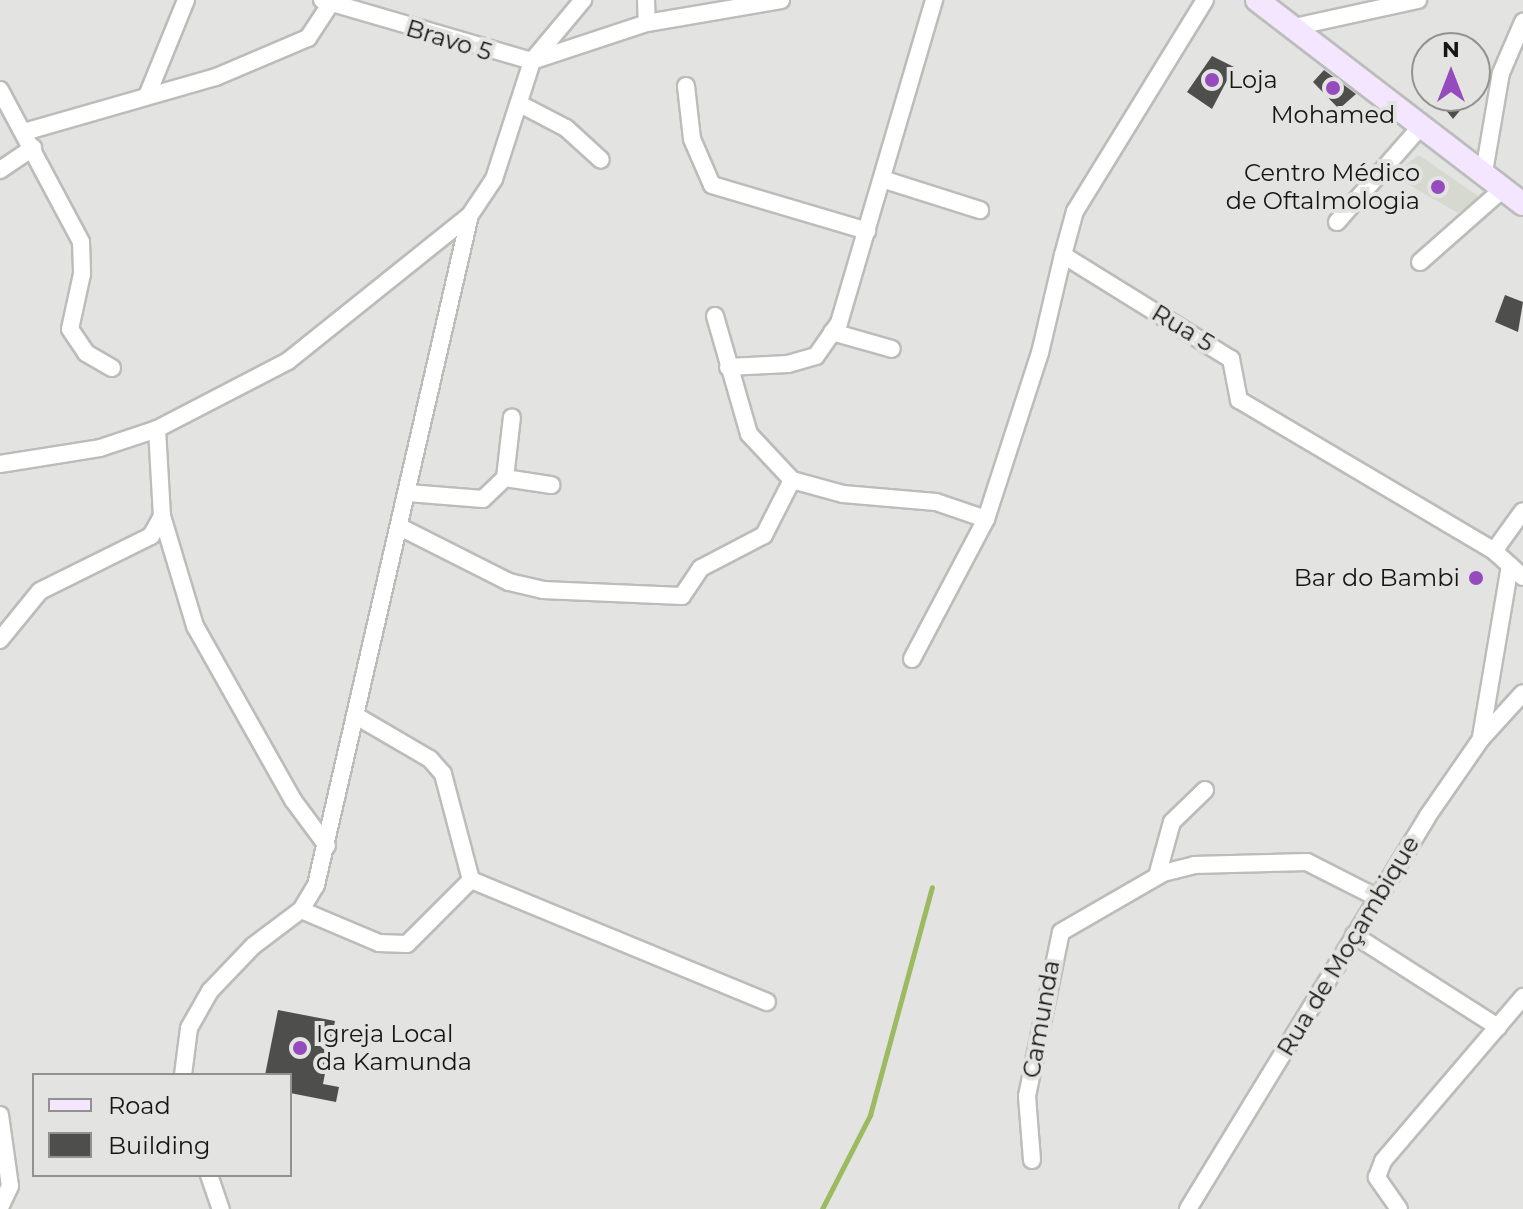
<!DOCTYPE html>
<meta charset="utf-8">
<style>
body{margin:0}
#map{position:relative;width:1523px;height:1209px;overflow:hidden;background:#e3e4e1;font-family:Montserrat,sans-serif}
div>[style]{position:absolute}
.built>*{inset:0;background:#d5d9cf}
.stream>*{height:5px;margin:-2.5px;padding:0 2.5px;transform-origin:2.5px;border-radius:2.5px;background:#9cba60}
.building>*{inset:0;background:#4e4f4d}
.roads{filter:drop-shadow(2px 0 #bbbdba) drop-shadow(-2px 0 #bbbdba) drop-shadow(0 2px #bbbdba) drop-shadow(0 -2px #bbbdba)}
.street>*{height:16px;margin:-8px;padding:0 8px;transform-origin:8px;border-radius:8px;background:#fff}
.secondary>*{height:22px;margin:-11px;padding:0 11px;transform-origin:11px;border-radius:11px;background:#f5e6ff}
.dots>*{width:22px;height:22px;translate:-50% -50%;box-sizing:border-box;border:4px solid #e3e4e1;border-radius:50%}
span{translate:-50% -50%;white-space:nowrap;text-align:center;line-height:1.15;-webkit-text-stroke:8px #e3e4e1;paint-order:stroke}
.street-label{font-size:24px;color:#161615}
.poi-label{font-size:24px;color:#161615}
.left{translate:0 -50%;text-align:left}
.right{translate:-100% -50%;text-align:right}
.legend{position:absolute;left:32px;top:1073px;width:260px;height:104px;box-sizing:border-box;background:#e3e4e1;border:2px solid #91928f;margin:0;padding:10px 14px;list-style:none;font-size:24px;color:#161615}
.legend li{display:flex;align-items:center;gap:16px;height:40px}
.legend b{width:40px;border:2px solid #91928f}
.north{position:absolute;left:1411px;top:32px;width:80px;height:80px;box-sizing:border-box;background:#e3e4e1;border:2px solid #91928f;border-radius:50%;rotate:0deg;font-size:22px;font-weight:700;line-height:32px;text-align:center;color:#161615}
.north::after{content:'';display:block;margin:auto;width:28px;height:36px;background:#954bbe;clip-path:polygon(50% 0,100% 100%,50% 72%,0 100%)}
</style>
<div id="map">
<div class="built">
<div style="clip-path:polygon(1419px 155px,1481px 198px,1458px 213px,1392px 175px)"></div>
</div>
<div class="stream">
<div style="left:822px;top:1209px;width:106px;rotate:-62.9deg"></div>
<div style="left:870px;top:1115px;width:236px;rotate:-74.8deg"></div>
</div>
<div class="building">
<div style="clip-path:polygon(1212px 56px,1234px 67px,1212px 109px,1187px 92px)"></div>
<div style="clip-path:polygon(1324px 70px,1356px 94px,1339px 109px,1313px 82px)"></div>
<div style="clip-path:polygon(1435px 96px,1472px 96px,1453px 119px)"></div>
<div style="clip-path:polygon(1505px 295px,1523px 302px,1518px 332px,1495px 322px)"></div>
<div style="clip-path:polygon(278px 1010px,335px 1021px,323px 1084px,339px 1087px,336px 1102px,290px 1093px,290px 1075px,265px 1075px)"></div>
</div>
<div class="roads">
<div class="street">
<div style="left:322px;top:0;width:219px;rotate:16.2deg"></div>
<div style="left:532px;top:61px;width:121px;rotate:-18.3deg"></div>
<div style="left:647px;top:23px;width:136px;rotate:-9.7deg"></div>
<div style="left:646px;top:0;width:23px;rotate:88deg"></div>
<div style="left:1205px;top:0;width:248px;rotate:121.6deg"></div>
<div style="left:1075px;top:211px;width:46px;rotate:105.3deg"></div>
<div style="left:1063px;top:255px;width:198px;rotate:31.8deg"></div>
<div style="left:1231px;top:359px;width:42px;rotate:79deg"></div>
<div style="left:1239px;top:400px;width:296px;rotate:30.6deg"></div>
<div style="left:1494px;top:551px;width:39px;rotate:42deg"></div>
<div style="left:1294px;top:27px;width:127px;rotate:-12.3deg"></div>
<div style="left:686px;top:86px;width:53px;rotate:83.5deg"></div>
<div style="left:692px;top:139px;width:50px;rotate:66.5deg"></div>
<div style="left:712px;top:185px;width:162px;rotate:16.5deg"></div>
<div style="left:0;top:90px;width:172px;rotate:61.9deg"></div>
<div style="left:81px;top:242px;width:32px;rotate:88deg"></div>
<div style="left:82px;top:274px;width:56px;rotate:102.3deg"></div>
<div style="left:70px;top:329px;width:29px;rotate:56deg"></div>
<div style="left:86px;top:353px;width:30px;rotate:30deg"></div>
<div style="left:147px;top:96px;width:104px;rotate:-67.9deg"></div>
<div style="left:520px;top:104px;width:52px;rotate:27.6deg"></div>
<div style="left:566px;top:128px;width:47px;rotate:42.4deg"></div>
<div style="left:24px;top:132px;width:200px;rotate:-16deg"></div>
<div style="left:216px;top:77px;width:100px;rotate:-23deg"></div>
<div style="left:308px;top:38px;width:42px;rotate:-56.7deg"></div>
<div style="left:0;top:170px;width:40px;rotate:-34deg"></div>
<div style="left:1484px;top:172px;width:100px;rotate:-80.3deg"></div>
<div style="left:1501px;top:73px;width:56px;rotate:-66.7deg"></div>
<div style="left:882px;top:179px;width:103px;rotate:17.6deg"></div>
<div style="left:1337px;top:222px;width:129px;rotate:-48.8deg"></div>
<div style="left:1420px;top:262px;width:112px;rotate:-41.4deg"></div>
<div style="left:715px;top:316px;width:123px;rotate:73.9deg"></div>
<div style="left:749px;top:434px;width:63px;rotate:46.9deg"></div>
<div style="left:792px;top:480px;width:53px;rotate:15.4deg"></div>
<div style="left:843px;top:494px;width:93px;rotate:4.9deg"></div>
<div style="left:936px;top:502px;width:53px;rotate:18.8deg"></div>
<div style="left:832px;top:332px;width:62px;rotate:15.8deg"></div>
<div style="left:728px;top:367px;width:60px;rotate:-2.9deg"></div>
<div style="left:788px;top:364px;width:29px;rotate:-16deg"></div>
<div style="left:816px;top:356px;width:40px;rotate:-55.1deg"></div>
<div style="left:839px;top:323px;width:337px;rotate:-73.6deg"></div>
<div style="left:0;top:464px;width:101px;rotate:-9.1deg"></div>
<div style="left:100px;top:448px;width:60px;rotate:-18.4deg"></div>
<div style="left:157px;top:429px;width:148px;rotate:-27.4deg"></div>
<div style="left:288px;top:361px;width:233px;rotate:-38.7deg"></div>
<div style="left:470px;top:215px;width:43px;rotate:-56.3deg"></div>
<div style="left:494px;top:179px;width:124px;rotate:-72.1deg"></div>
<div style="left:532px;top:61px;width:80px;rotate:-50.1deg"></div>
<div style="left:505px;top:478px;width:47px;rotate:8.7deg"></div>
<div style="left:408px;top:493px;width:75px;rotate:4.6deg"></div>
<div style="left:483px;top:499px;width:30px;rotate:-44deg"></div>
<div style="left:505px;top:478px;width:61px;rotate:-83.5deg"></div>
<div style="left:162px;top:516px;width:115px;rotate:73.3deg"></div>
<div style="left:195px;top:626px;width:200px;rotate:60.6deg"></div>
<div style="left:293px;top:800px;width:57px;rotate:53.5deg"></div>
<div style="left:400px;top:527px;width:122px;rotate:26.8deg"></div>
<div style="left:509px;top:582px;width:35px;rotate:13deg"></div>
<div style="left:543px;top:590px;width:139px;rotate:2.5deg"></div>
<div style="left:682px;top:596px;width:34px;rotate:-56deg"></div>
<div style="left:701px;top:568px;width:71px;rotate:-27.6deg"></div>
<div style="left:764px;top:535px;width:62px;rotate:-63deg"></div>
<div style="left:1494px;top:551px;width:49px;rotate:-54.1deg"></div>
<div style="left:0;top:640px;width:63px;rotate:-50.8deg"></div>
<div style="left:40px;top:591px;width:124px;rotate:-26.4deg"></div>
<div style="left:151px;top:536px;width:23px;rotate:-61deg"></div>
<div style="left:162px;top:516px;width:87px;rotate:-93.3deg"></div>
<div style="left:912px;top:659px;width:158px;rotate:-62.1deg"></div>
<div style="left:986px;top:519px;width:175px;rotate:-72deg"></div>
<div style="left:1040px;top:353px;width:101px;rotate:-76.8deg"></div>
<div style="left:358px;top:717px;width:83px;rotate:30.3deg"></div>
<div style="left:430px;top:759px;width:20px;rotate:49deg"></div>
<div style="left:443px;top:774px;width:110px;rotate:75.2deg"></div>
<div style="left:1481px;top:737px;width:174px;rotate:-80.4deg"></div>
<div style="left:1157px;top:876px;width:56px;rotate:-74.5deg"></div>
<div style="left:1172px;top:822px;width:46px;rotate:-44.1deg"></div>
<div style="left:471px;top:880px;width:320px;rotate:22.4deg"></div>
<div style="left:301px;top:910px;width:85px;rotate:22.9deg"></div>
<div style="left:379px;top:943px;width:28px;rotate:2deg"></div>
<div style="left:407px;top:944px;width:91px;rotate:-45deg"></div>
<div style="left:1354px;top:935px;width:171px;rotate:32.6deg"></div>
<div style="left:183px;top:1075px;width:47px;rotate:-82.7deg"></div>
<div style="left:189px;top:1028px;width:43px;rotate:-60.4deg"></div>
<div style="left:210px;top:991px;width:62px;rotate:-46.3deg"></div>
<div style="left:253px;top:946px;width:60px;rotate:-36.9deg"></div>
<div style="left:301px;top:910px;width:29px;rotate:-59deg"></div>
<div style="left:316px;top:885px;width:687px;rotate:-77.06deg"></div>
<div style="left:0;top:1115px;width:72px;rotate:82deg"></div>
<div style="left:10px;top:1186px;width:23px;rotate:115deg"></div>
<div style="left:1032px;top:1160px;width:64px;rotate:-94.5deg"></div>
<div style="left:1027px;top:1096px;width:167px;rotate:-78.3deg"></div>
<div style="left:1061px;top:932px;width:118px;rotate:-30deg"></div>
<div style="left:1163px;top:873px;width:32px;rotate:-14deg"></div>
<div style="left:1194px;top:865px;width:113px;rotate:-1.5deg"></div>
<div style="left:1307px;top:862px;width:77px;rotate:26.9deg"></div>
<div style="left:209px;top:1175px;width:36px;rotate:71deg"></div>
<div style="left:1188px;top:1209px;width:459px;rotate:-58.6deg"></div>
<div style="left:1427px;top:817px;width:95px;rotate:-55.3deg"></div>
<div style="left:1481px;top:739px;width:62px;rotate:-47.6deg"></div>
<div style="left:1399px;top:1209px;width:39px;rotate:-125deg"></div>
<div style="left:1377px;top:1177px;width:17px;rotate:-69deg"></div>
<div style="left:1383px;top:1161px;width:216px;rotate:-49.5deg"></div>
</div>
<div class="secondary">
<div style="left:1257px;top:0;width:335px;rotate:37.5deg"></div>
</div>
</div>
<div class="dots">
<div style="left:1212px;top:80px;background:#954bbe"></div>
<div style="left:1333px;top:88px;background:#954bbe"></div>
<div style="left:1438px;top:187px;background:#954bbe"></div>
<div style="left:1476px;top:578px;background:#954bbe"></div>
<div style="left:300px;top:1048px;background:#954bbe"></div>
</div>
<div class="street-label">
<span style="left:449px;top:40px;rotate:17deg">Bravo 5</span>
<span style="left:1183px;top:328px;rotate:31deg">Rua 5</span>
<span style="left:1348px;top:946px;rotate:-59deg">Rua de Moçambique</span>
<span style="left:1041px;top:1019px;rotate:-80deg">Camunda</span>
</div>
<div class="poi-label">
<span class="left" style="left:1228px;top:80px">Loja</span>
<span style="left:1333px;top:115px">Mohamed</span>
<span class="right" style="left:1420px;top:187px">Centro Médico<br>de Oftalmologia</span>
<span class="right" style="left:1460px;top:578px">Bar do Bambi</span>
<span class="left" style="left:316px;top:1048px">Igreja Local<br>da Kamunda</span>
</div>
<ul class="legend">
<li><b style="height:10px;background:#f5e6ff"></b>Road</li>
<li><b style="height:22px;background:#4e4f4d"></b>Building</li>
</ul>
<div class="north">N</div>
</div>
